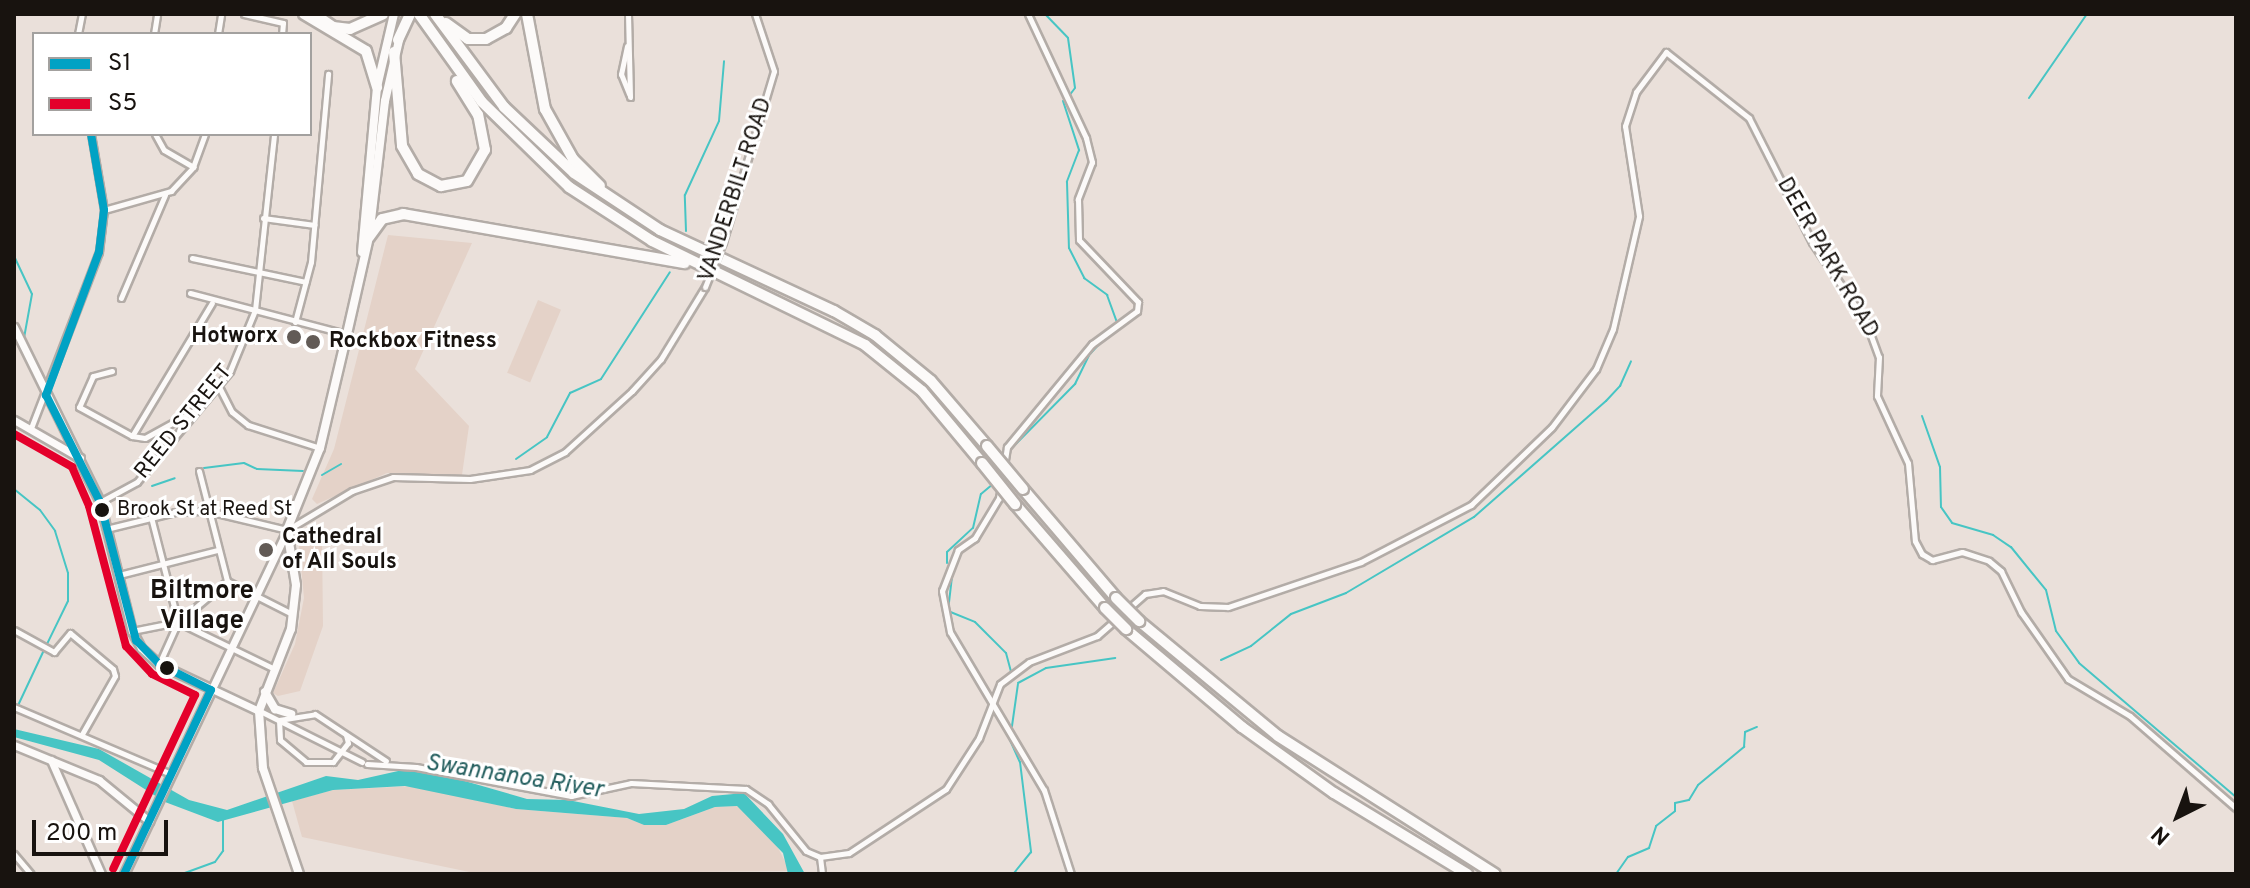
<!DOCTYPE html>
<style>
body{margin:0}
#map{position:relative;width:2250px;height:888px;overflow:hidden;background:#eae0da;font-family:Overpass,sans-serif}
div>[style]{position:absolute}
.built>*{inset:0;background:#e4d2c8;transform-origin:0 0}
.water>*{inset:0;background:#47c5c4}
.stream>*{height:2px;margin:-1px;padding:0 1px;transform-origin:1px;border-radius:1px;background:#47c5c4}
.roads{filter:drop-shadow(2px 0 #b3aca7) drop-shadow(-2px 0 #b3aca7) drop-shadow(0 2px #b3aca7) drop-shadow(0 -2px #b3aca7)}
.street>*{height:5px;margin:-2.5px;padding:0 2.5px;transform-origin:2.5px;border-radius:2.5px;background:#fcfaf9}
.secondary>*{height:7px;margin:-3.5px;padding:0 3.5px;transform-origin:3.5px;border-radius:3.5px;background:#fcfaf9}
.primary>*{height:8px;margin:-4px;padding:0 4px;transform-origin:4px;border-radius:4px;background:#fcfaf9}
.highway>*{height:10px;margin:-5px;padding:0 5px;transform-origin:5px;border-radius:5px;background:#fcfaf9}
.bridges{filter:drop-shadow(2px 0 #b3aca7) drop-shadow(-2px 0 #b3aca7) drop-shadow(0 2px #b3aca7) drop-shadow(0 -2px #b3aca7)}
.street-bridge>*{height:5px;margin:-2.5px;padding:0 2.5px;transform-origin:2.5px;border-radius:2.5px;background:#fcfaf9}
.highway-bridge>*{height:10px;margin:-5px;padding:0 5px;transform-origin:5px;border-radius:5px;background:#fcfaf9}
.bus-1>*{height:8px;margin:-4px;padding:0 4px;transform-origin:4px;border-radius:4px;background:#01a2c4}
.bus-2>*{height:8px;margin:-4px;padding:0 4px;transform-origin:4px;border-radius:4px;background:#e4002b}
.dots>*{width:22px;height:22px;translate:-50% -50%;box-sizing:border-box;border:4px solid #fff;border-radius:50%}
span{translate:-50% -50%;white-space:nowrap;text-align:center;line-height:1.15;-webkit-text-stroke:6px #fff;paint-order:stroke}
.bus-label{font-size:20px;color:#18130f}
.left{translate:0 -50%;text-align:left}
.street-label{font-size:22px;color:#18130f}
.poi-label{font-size:22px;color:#18130f;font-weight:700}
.right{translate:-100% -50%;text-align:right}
.water-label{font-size:24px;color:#235e5e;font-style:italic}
.quarter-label{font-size:26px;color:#18130f;font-weight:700}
.frame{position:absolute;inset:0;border:16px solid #18130f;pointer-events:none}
.legend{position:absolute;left:32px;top:32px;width:280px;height:104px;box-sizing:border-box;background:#fff;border:2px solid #a3a19f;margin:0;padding:10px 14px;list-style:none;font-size:24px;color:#18130f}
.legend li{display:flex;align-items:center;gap:16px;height:40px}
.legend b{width:40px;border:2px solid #a3a19f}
.north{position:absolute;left:2138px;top:776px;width:80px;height:80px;-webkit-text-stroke:6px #fff;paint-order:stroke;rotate:222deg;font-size:22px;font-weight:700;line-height:32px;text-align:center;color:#18130f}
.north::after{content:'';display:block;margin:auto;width:28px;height:36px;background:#18130f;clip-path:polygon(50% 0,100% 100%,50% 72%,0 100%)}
.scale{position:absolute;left:32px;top:820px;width:136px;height:36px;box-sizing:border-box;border:4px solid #18130f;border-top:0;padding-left:10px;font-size:24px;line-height:28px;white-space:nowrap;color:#18130f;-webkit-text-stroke:6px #fff;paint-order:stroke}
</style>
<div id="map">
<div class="built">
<div style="clip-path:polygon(388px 235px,472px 243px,415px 369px,469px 426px,462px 475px,387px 473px,317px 504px,312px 499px,334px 449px)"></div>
<div style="left:538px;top:300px;width:25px;height:79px;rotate:23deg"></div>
<div style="clip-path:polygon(298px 536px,322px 537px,323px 626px,300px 691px,278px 696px,273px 693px,295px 644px,304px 598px)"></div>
<div style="clip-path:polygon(415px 786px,516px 809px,627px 818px,644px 825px,666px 825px,715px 807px,737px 806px,776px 844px,790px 871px,479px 874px,302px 837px,292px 801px,333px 790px)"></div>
</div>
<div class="water">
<div style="clip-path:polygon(14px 729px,99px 749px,189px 800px,227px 810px,326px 776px,358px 780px,416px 767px,527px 799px,568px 800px,639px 814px,684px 809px,712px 796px,744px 793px,783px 834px,805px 874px,788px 874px,783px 853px,737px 806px,715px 807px,666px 825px,644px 825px,627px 818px,516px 809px,405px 786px,333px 790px,218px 822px,165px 802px,99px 760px,14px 737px)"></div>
</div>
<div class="stream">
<div style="left:1045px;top:14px;width:33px;rotate:46deg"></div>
<div style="left:1068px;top:38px;width:50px;rotate:82deg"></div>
<div style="left:1075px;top:88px;width:10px;rotate:127deg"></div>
<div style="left:2029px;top:98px;width:102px;rotate:-55.4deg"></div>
<div style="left:1063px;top:101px;width:52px;rotate:71.9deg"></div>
<div style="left:1079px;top:150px;width:34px;rotate:111deg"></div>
<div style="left:1067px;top:182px;width:66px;rotate:88.3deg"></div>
<div style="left:1069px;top:248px;width:34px;rotate:63deg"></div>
<div style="left:1084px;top:278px;width:29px;rotate:36deg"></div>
<div style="left:1107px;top:295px;width:27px;rotate:70deg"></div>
<div style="left:686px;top:231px;width:36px;rotate:-92deg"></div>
<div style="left:685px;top:195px;width:81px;rotate:-65.3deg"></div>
<div style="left:719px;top:121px;width:60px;rotate:-85.2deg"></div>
<div style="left:14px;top:256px;width:42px;rotate:64.7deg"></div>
<div style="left:32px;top:294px;width:45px;rotate:100.3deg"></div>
<div style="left:1922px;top:416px;width:54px;rotate:70.6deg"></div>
<div style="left:1940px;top:467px;width:40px;rotate:88.6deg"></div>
<div style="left:1941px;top:507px;width:19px;rotate:55deg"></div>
<div style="left:1952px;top:523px;width:43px;rotate:16.3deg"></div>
<div style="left:1993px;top:535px;width:22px;rotate:34deg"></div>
<div style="left:2011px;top:547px;width:55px;rotate:50.9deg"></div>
<div style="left:2046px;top:590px;width:42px;rotate:76.3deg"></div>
<div style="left:2056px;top:631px;width:39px;rotate:54deg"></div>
<div style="left:2079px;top:663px;width:206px;rotate:40.5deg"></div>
<div style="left:1010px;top:450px;width:93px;rotate:-45.4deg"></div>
<div style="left:1075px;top:384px;width:32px;rotate:-64deg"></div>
<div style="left:1089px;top:355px;width:22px;rotate:-47deg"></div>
<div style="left:516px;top:459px;width:38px;rotate:-35deg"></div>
<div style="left:547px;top:437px;width:50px;rotate:-62.4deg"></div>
<div style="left:570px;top:393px;width:34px;rotate:-24deg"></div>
<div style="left:601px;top:379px;width:127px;rotate:-57.2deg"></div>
<div style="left:204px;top:468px;width:40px;rotate:-7.1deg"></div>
<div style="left:244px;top:463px;width:14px;rotate:25deg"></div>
<div style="left:257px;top:469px;width:46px;rotate:2.5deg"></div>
<div style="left:322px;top:475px;width:22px;rotate:-30deg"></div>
<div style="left:152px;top:486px;width:24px;rotate:-19deg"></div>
<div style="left:14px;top:489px;width:33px;rotate:39deg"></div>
<div style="left:40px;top:510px;width:26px;rotate:54deg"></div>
<div style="left:55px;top:531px;width:44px;rotate:72.8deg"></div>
<div style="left:68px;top:573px;width:28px;rotate:90deg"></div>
<div style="left:68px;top:601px;width:48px;rotate:116deg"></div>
<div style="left:947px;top:563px;width:11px;rotate:-90deg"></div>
<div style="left:947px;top:552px;width:35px;rotate:-43deg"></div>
<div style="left:973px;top:528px;width:35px;rotate:-77deg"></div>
<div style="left:981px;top:494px;width:16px;rotate:-40deg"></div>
<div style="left:953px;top:568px;width:43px;rotate:96.6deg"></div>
<div style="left:948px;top:611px;width:29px;rotate:22deg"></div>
<div style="left:975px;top:622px;width:44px;rotate:45deg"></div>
<div style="left:1006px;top:653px;width:20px;rotate:75deg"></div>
<div style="left:1221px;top:660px;width:33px;rotate:-25deg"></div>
<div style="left:1251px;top:646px;width:51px;rotate:-38.7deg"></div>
<div style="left:1291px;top:614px;width:59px;rotate:-20.9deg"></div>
<div style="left:1346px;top:593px;width:149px;rotate:-30.7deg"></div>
<div style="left:1474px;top:517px;width:176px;rotate:-41.3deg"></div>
<div style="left:1606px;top:401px;width:21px;rotate:-47deg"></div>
<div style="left:1620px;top:386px;width:27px;rotate:-66deg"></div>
<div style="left:1018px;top:683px;width:32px;rotate:-28deg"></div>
<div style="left:1046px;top:668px;width:70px;rotate:-8.2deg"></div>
<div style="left:14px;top:714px;width:71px;rotate:-64.9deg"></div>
<div style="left:1012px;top:726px;width:42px;rotate:-81.9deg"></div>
<div style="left:1006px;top:731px;width:34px;rotate:66deg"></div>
<div style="left:1020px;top:762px;width:91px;rotate:83deg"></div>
<div style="left:1031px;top:852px;width:28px;rotate:129deg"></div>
<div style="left:182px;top:874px;width:35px;rotate:-20deg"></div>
<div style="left:215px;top:862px;width:14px;rotate:-54deg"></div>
<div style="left:223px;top:851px;width:31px;rotate:-90deg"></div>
<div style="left:1616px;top:874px;width:21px;rotate:-55deg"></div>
<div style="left:1628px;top:857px;width:23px;rotate:-23deg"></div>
<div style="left:1649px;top:848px;width:23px;rotate:-72deg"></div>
<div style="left:1656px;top:826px;width:24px;rotate:-38deg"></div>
<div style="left:1675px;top:811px;width:8px;rotate:-90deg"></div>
<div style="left:1675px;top:803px;width:14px;rotate:-12deg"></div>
<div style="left:1689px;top:800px;width:17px;rotate:-59deg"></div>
<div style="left:1698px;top:785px;width:60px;rotate:-39.6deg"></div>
<div style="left:1744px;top:747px;width:15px;rotate:-86deg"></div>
<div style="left:1745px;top:732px;width:13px;rotate:-23deg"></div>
</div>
<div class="roads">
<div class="street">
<div style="left:244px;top:14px;width:40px;rotate:13deg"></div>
<div style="left:283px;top:23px;width:11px;rotate:95deg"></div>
<div style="left:628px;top:14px;width:83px;rotate:88.6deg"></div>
<div style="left:1028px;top:14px;width:137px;rotate:64.9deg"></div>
<div style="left:1086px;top:138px;width:25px;rotate:76deg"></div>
<div style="left:1092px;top:162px;width:40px;rotate:111deg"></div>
<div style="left:1078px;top:199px;width:41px;rotate:88.6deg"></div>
<div style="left:1079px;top:240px;width:86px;rotate:46.4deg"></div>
<div style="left:1138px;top:302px;width:9px;rotate:96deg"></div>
<div style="left:1137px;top:311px;width:56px;rotate:143.7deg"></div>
<div style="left:1092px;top:344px;width:134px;rotate:129.5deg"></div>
<div style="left:1007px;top:447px;width:52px;rotate:98.9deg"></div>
<div style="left:999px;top:498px;width:47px;rotate:121deg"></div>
<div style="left:975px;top:538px;width:21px;rotate:145deg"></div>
<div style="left:958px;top:550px;width:44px;rotate:111.3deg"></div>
<div style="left:942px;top:591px;width:42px;rotate:79deg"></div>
<div style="left:950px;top:632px;width:184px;rotate:59.3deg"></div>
<div style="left:1044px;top:790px;width:88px;rotate:72.2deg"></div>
<div style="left:78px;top:34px;width:20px;rotate:-79deg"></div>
<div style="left:154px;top:34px;width:20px;rotate:-81deg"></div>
<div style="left:218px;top:34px;width:20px;rotate:-81deg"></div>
<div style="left:627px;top:46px;width:29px;rotate:102deg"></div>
<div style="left:621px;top:74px;width:22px;rotate:68deg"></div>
<div style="left:155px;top:134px;width:18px;rotate:61deg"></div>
<div style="left:164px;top:150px;width:34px;rotate:30deg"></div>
<div style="left:104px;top:210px;width:70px;rotate:-15.8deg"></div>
<div style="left:171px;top:191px;width:33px;rotate:-47deg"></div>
<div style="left:193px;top:167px;width:35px;rotate:-70deg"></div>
<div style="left:263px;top:218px;width:52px;rotate:7.7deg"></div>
<div style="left:723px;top:242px;width:178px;rotate:-73.4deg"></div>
<div style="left:774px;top:71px;width:60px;rotate:-108.4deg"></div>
<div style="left:192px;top:258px;width:116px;rotate:11.9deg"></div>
<div style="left:190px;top:293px;width:161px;rotate:14.7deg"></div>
<div style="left:121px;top:298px;width:112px;rotate:-66.9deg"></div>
<div style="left:295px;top:322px;width:62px;rotate:-75.1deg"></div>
<div style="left:311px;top:262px;width:189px;rotate:-84.8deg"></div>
<div style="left:112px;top:371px;width:20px;rotate:165deg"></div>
<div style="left:93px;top:376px;width:34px;rotate:114deg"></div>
<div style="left:79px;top:407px;width:60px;rotate:28.7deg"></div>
<div style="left:132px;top:436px;width:13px;rotate:9deg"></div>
<div style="left:145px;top:438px;width:56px;rotate:-28.9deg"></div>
<div style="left:219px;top:387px;width:28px;rotate:63deg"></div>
<div style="left:232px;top:412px;width:21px;rotate:39deg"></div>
<div style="left:248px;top:425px;width:76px;rotate:17.7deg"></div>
<div style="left:31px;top:428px;width:189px;rotate:-68.9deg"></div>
<div style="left:99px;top:252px;width:42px;rotate:-83.2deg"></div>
<div style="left:104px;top:210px;width:77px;rotate:-99.7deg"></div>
<div style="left:132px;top:436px;width:155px;rotate:-59deg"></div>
<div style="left:199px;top:471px;width:114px;rotate:75.7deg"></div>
<div style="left:227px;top:581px;width:73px;rotate:26.9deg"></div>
<div style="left:100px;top:502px;width:42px;rotate:-28.4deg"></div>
<div style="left:137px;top:482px;width:145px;rotate:-50deg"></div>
<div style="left:230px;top:371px;width:66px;rotate:-67.7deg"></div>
<div style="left:255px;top:310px;width:177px;rotate:-83.8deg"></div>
<div style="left:151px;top:517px;width:108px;rotate:75.6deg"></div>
<div style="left:178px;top:622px;width:108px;rotate:25.9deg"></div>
<div style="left:106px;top:529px;width:71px;rotate:-13.8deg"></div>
<div style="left:175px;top:512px;width:33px;rotate:-2deg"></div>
<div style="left:208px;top:511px;width:81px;rotate:13.5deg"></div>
<div style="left:287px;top:530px;width:76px;rotate:-31deg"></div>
<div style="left:352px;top:491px;width:43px;rotate:-18.9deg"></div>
<div style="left:393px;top:477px;width:77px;rotate:1.5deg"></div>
<div style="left:470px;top:479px;width:61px;rotate:-8.5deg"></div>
<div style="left:530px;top:470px;width:39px;rotate:-27deg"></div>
<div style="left:565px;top:452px;width:91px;rotate:-42.3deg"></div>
<div style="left:632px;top:391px;width:43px;rotate:-47.8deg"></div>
<div style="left:661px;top:359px;width:84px;rotate:-58.6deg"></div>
<div style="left:119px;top:575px;width:101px;rotate:-14.3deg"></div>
<div style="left:14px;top:630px;width:46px;rotate:28.8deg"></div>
<div style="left:54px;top:652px;width:25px;rotate:-50deg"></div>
<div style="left:70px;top:633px;width:56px;rotate:39.9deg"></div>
<div style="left:113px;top:669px;width:7px;rotate:74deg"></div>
<div style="left:115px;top:676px;width:67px;rotate:119.6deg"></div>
<div style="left:132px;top:631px;width:46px;rotate:-11.3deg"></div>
<div style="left:159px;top:664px;width:46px;rotate:-65.7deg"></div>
<div style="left:178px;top:622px;width:64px;rotate:-39.9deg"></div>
<div style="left:14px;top:707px;width:171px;rotate:23.1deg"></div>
<div style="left:260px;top:711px;width:114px;rotate:26.6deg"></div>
<div style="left:279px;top:720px;width:36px;rotate:-9deg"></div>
<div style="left:315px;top:714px;width:85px;rotate:33.5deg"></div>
<div style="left:279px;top:720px;width:20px;rotate:87deg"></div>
<div style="left:280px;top:740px;width:34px;rotate:40deg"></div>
<div style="left:306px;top:762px;width:27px"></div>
<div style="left:333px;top:762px;width:24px;rotate:-52deg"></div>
<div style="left:348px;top:743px;width:8px;rotate:-104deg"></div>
<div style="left:367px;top:764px;width:49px;rotate:3.5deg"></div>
<div style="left:416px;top:767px;width:158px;rotate:10.6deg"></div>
<div style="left:571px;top:796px;width:61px;rotate:-12.2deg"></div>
<div style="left:631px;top:783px;width:115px;rotate:3deg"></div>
<div style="left:746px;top:789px;width:27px;rotate:34deg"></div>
<div style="left:768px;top:804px;width:60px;rotate:51deg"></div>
<div style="left:806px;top:851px;width:15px;rotate:23deg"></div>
<div style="left:820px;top:857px;width:29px;rotate:-8deg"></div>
<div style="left:849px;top:853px;width:116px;rotate:-33.4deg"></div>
<div style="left:946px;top:789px;width:61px;rotate:-57.1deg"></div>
<div style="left:979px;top:738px;width:58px;rotate:-68.7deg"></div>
<div style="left:1000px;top:684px;width:36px;rotate:-37deg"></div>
<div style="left:1029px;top:662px;width:73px;rotate:-20.9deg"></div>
<div style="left:1097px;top:636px;width:64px;rotate:-41.2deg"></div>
<div style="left:1145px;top:594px;width:18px;rotate:-9deg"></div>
<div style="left:1163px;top:591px;width:40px;rotate:22deg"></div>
<div style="left:1200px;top:606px;width:28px;rotate:2deg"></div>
<div style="left:1228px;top:607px;width:140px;rotate:-18.7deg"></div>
<div style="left:1361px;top:562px;width:124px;rotate:-27.4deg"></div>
<div style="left:1471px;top:505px;width:112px;rotate:-43.9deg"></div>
<div style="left:1552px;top:427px;width:73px;rotate:-52.8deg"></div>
<div style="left:1596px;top:369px;width:43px;rotate:-67deg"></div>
<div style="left:1613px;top:329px;width:116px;rotate:-77deg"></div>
<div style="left:1639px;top:216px;width:91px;rotate:-98.8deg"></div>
<div style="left:1625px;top:126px;width:36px;rotate:-72deg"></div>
<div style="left:1636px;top:92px;width:50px;rotate:-53.1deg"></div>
<div style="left:1666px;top:52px;width:106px;rotate:38.5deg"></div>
<div style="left:1749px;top:118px;width:139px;rotate:63.1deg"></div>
<div style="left:1812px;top:242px;width:97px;rotate:56deg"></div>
<div style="left:1866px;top:322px;width:37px;rotate:70deg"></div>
<div style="left:1879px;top:357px;width:39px;rotate:93deg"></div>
<div style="left:1877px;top:396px;width:74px;rotate:65.2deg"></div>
<div style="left:1908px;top:463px;width:78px;rotate:84.9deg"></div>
<div style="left:1915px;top:541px;width:15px;rotate:62deg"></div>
<div style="left:1922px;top:554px;width:12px;rotate:31deg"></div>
<div style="left:1932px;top:560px;width:31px;rotate:-15deg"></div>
<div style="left:1962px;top:552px;width:28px;rotate:18deg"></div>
<div style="left:1989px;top:561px;width:16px;rotate:40deg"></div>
<div style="left:2001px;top:571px;width:46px;rotate:64deg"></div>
<div style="left:2021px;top:612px;width:82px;rotate:55deg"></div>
<div style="left:2068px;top:679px;width:72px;rotate:30.8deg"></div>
<div style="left:2130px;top:716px;width:140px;rotate:41deg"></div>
<div style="left:14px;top:854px;width:26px;rotate:50deg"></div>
<div style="left:820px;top:857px;width:17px;rotate:83deg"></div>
</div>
<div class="secondary">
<div style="left:14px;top:327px;width:195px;rotate:63.8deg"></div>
<div style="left:100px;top:502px;width:133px;rotate:76.1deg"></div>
<div style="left:132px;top:631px;width:19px;rotate:62deg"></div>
<div style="left:141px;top:648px;width:24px;rotate:42deg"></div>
<div style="left:159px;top:664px;width:110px;rotate:25.2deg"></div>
<div style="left:14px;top:420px;width:76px;rotate:29.9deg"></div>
<div style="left:14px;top:745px;width:92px;rotate:22.4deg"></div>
<div style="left:99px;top:780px;width:65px;rotate:39.4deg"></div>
<div style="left:51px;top:760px;width:124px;rotate:66.3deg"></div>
<div style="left:124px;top:874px;width:381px;rotate:-64.6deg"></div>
</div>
<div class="primary">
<div style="left:362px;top:252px;width:166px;rotate:-84.8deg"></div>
<div style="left:377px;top:87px;width:75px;rotate:-76.9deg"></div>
<div style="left:265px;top:692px;width:20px;rotate:60deg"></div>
<div style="left:275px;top:709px;width:17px;rotate:17deg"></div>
<div style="left:299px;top:874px;width:112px;rotate:-108.8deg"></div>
<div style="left:263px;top:768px;width:57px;rotate:-94deg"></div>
<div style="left:259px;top:711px;width:88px;rotate:-68.7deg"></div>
<div style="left:291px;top:629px;width:44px;rotate:-83.5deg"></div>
<div style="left:296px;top:585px;width:56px;rotate:-99.3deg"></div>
<div style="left:287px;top:530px;width:88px;rotate:-68.1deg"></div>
<div style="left:320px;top:448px;width:117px;rotate:-76.7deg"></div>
<div style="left:347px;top:334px;width:99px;rotate:-77.2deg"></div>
<div style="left:369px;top:237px;width:137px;rotate:-83.3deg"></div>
<div style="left:385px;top:101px;width:67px;rotate:-77deg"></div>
</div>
<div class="highway">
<div style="left:304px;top:14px;width:72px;rotate:30.8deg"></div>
<div style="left:366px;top:51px;width:38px;rotate:73deg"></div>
<div style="left:314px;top:14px;width:23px;rotate:34deg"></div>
<div style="left:333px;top:27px;width:17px;rotate:7deg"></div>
<div style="left:350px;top:29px;width:36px;rotate:-24deg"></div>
<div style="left:419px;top:14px;width:108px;rotate:54.4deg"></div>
<div style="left:482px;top:102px;width:122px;rotate:44.3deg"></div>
<div style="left:569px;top:187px;width:99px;rotate:33deg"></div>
<div style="left:652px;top:241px;width:237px;rotate:26deg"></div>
<div style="left:865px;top:345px;width:73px;rotate:38.9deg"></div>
<div style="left:922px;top:391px;width:94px;rotate:50.2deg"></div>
<div style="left:435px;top:14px;width:116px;rotate:53.4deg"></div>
<div style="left:504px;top:107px;width:96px;rotate:43.3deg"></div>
<div style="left:574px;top:173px;width:103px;rotate:33.5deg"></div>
<div style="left:660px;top:230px;width:192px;rotate:25deg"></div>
<div style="left:834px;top:311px;width:48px;rotate:30.3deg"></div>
<div style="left:875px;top:335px;width:72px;rotate:39.4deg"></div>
<div style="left:931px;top:381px;width:86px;rotate:49.3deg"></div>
<div style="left:527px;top:14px;width:97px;rotate:79.3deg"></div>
<div style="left:545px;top:109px;width:57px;rotate:60.8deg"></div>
<div style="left:573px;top:159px;width:38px;rotate:45deg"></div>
<div style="left:446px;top:23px;width:27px;rotate:36deg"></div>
<div style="left:468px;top:39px;width:18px"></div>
<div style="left:486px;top:39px;width:23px;rotate:-29deg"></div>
<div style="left:506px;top:28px;width:17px;rotate:-57deg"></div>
<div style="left:398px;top:40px;width:29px;rotate:-65deg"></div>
<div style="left:394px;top:52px;width:94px;rotate:85.1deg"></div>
<div style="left:402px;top:146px;width:32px;rotate:60deg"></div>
<div style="left:418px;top:174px;width:26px;rotate:28deg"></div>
<div style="left:441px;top:186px;width:26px;rotate:-11deg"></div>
<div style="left:467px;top:181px;width:36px;rotate:-60deg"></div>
<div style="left:485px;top:150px;width:36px;rotate:-101deg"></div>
<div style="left:478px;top:115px;width:40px;rotate:-122deg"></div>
<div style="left:369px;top:237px;width:22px;rotate:-54deg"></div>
<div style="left:382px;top:219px;width:22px;rotate:-13deg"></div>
<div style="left:403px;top:214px;width:286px;rotate:9.9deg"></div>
<div style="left:1023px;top:489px;width:143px;rotate:49.5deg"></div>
<div style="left:1015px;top:504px;width:138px;rotate:49.1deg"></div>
<div style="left:1139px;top:621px;width:180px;rotate:39.6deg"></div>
<div style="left:1278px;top:736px;width:257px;rotate:32.5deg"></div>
<div style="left:1126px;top:629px;width:152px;rotate:40.2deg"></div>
<div style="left:1242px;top:727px;width:113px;rotate:35.7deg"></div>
<div style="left:1334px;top:793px;width:156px;rotate:31.3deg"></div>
</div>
</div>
<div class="bridges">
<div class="street-bridge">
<div style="left:705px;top:287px;width:48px;rotate:-68.2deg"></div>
</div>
<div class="highway-bridge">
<div style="left:987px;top:446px;width:56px;rotate:50.1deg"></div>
<div style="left:982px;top:463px;width:53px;rotate:51.2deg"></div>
<div style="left:1116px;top:598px;width:33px;rotate:45deg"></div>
<div style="left:1105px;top:608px;width:30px;rotate:45deg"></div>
</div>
</div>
<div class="bus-1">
<div style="left:91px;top:134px;width:77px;rotate:80.3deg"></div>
<div style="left:104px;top:210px;width:42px;rotate:96.8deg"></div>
<div style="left:99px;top:252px;width:153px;rotate:110.3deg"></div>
<div style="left:46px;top:395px;width:120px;rotate:63.2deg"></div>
<div style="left:100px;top:502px;width:143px;rotate:75.4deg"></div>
<div style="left:136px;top:640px;width:33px;rotate:46deg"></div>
<div style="left:159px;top:664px;width:58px;rotate:26.6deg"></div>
<div style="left:211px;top:690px;width:204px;rotate:115.3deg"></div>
</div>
<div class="bus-2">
<div style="left:14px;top:434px;width:67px;rotate:29.6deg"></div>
<div style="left:72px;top:467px;width:43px;rotate:66.4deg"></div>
<div style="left:89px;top:506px;width:145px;rotate:75.2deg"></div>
<div style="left:126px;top:646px;width:38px;rotate:47deg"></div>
<div style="left:152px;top:674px;width:48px;rotate:26deg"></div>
<div style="left:195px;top:695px;width:192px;rotate:115.2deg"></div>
</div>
<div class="dots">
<div style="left:294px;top:337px;background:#625b56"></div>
<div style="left:313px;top:342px;background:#625b56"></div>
<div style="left:102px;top:510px;background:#18130f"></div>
<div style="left:266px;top:550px;background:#625b56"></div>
<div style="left:167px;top:668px;background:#18130f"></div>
</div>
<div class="bus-label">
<span class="left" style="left:117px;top:510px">Brook St at Reed St</span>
</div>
<div class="street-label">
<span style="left:736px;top:190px;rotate:-72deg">VANDERBILT ROAD</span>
<span style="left:1827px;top:258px;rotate:60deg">DEER PARK ROAD</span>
<span style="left:184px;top:422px;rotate:-51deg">REED STREET</span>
</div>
<div class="poi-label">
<span class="right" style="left:278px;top:337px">Hotworx</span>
<span class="left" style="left:329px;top:342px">Rockbox Fitness</span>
<span class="left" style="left:282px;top:550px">Cathedral<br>of All Souls</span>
</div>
<div class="water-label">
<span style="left:514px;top:778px;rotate:9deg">Swannanoa River</span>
</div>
<div class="quarter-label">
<span style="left:202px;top:607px">Biltmore<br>Village</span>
</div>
<div class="frame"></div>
<ul class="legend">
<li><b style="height:10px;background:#01a2c4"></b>S1</li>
<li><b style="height:10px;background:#e4002b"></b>S5</li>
</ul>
<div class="north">N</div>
<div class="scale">200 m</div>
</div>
